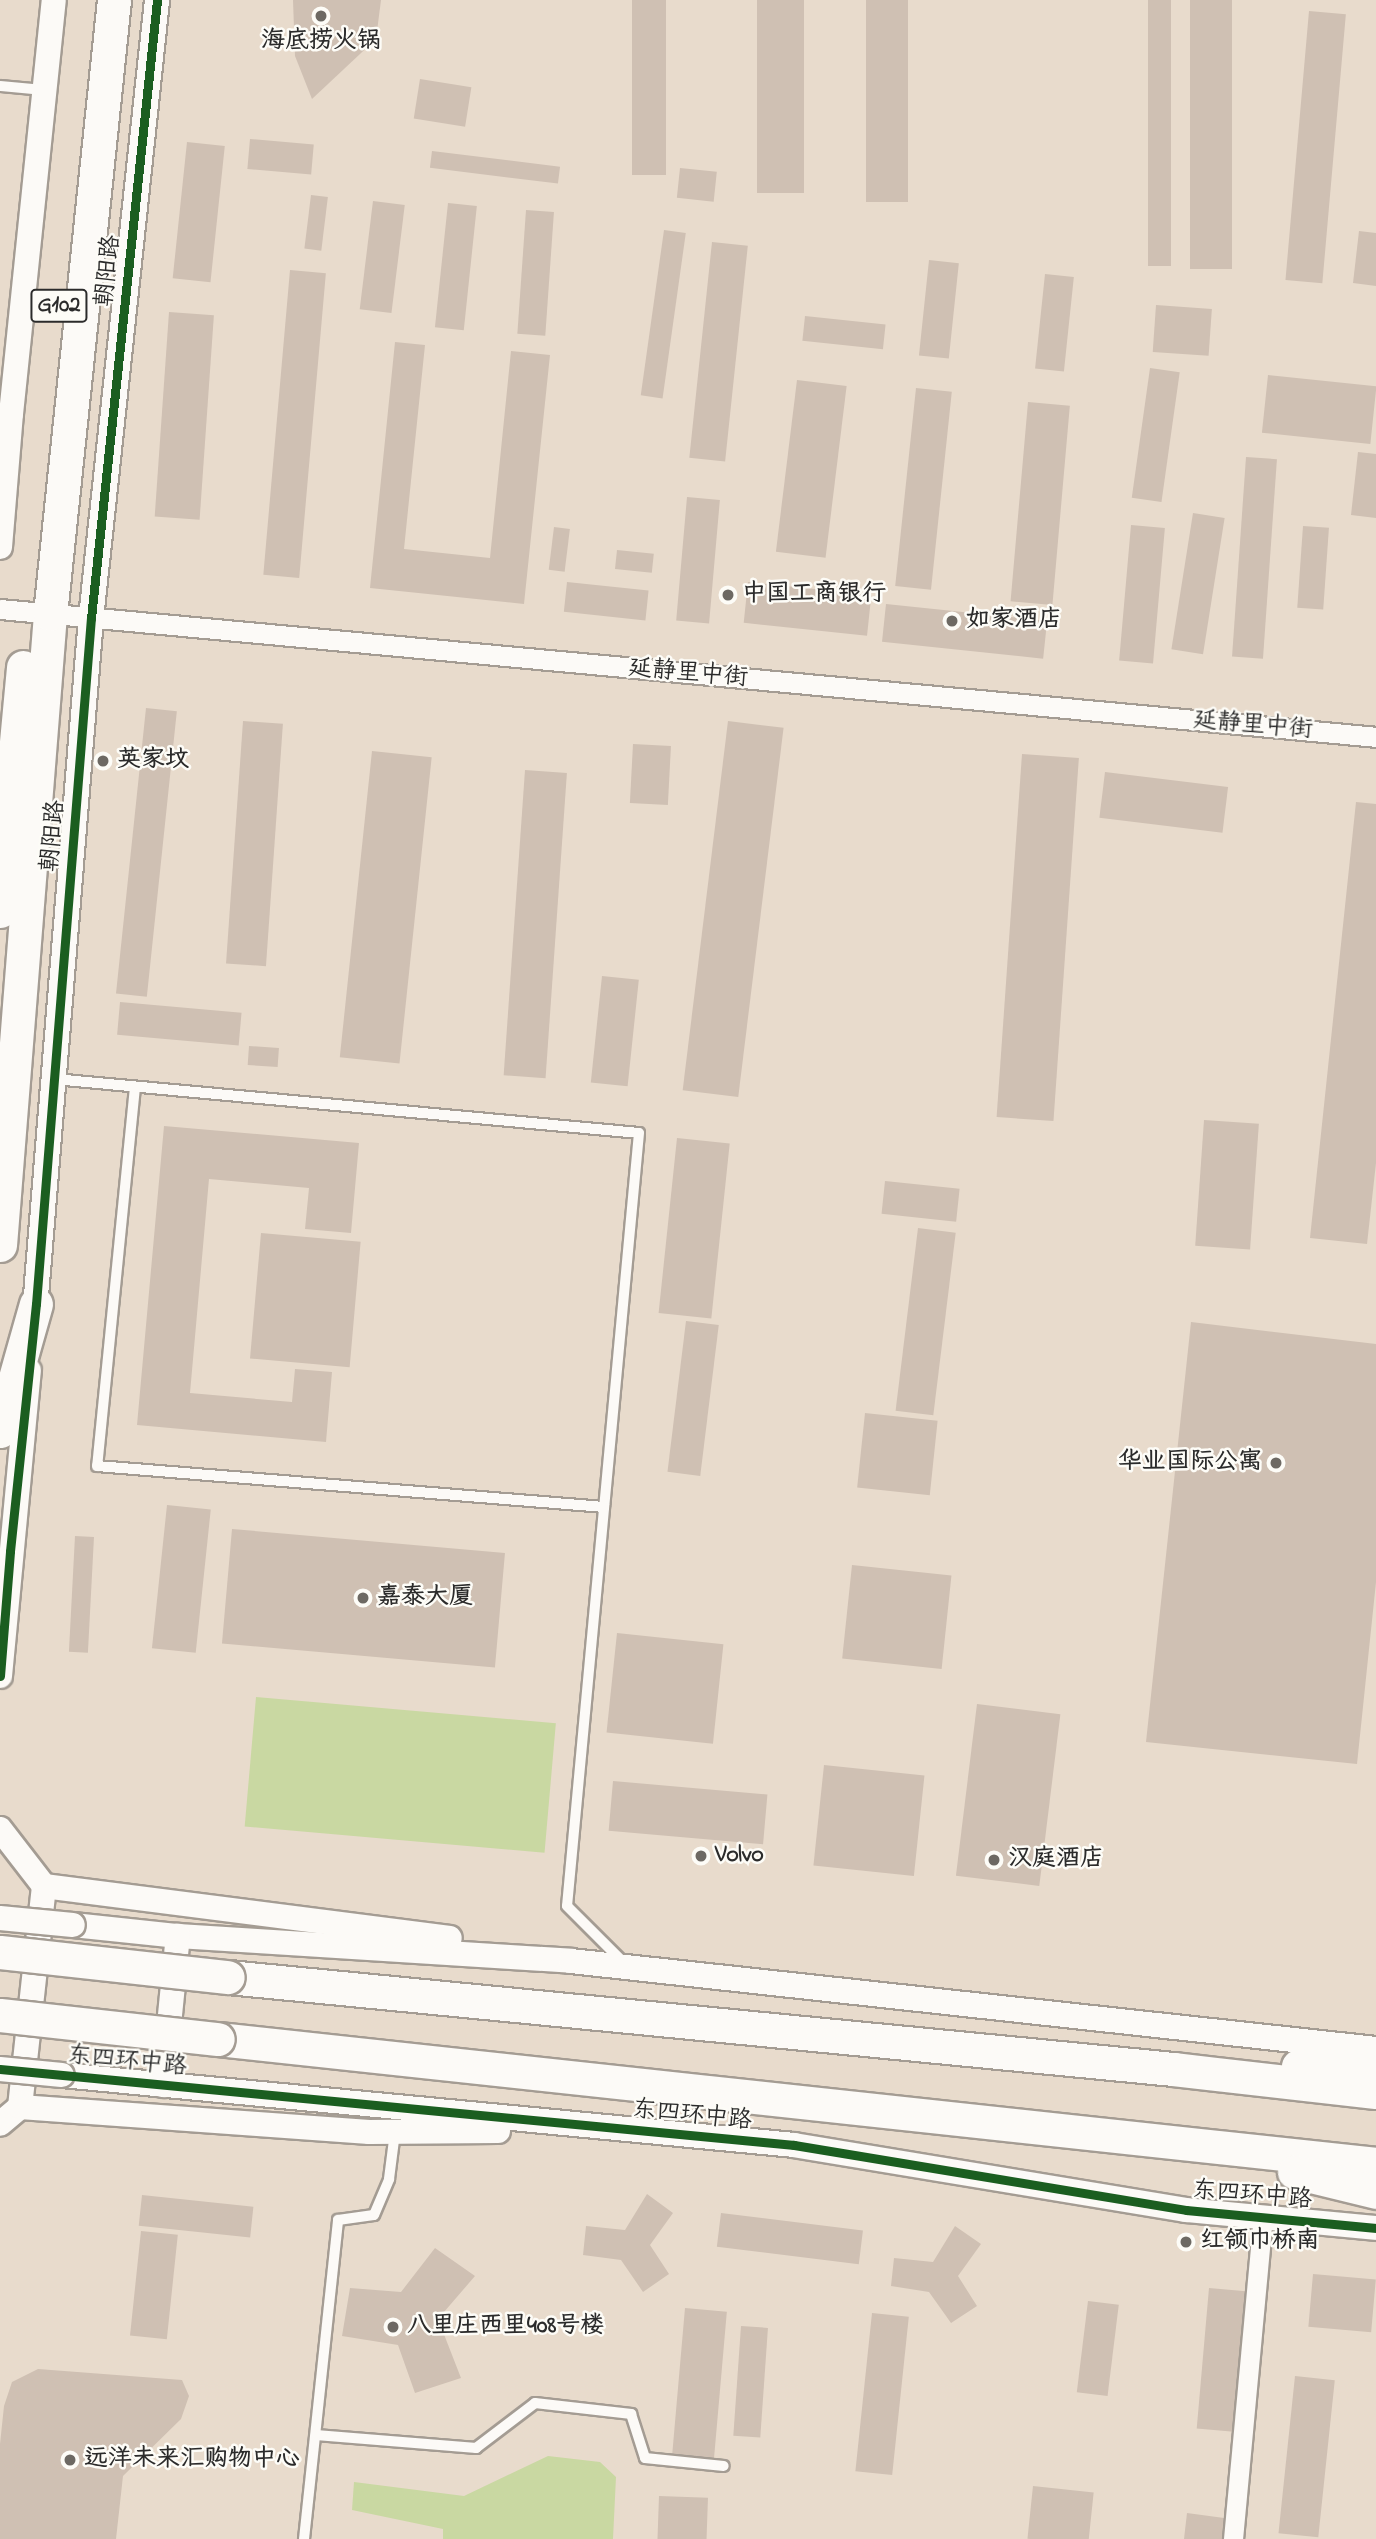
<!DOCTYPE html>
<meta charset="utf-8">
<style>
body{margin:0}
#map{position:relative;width:1376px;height:2539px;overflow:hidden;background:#e8dbcc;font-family:"Indie Flower","LXGW WenKai TC",sans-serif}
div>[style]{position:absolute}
.green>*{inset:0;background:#c9d8a2;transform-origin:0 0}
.building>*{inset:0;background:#cfc0b3;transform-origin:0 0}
.roads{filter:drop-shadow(2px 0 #a49c93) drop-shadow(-2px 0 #a49c93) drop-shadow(0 2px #a49c93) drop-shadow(0 -2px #a49c93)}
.service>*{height:10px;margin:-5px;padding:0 5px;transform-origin:5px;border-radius:5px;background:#fcfaf7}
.minor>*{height:19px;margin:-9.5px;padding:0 9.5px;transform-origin:9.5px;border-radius:9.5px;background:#fcfaf7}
.tertiary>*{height:24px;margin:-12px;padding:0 12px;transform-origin:12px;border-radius:12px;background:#fcfaf7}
.trunk>*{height:33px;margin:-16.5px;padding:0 16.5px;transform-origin:16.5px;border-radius:16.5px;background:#fcfaf7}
.bridges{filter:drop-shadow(2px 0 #a49c93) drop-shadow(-2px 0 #a49c93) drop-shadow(0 2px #a49c93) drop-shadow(0 -2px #a49c93)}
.tertiary-bridge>*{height:24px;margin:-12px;padding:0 12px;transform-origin:12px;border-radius:12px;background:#fcfaf7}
.trunk-bridge>*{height:33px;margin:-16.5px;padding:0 16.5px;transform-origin:16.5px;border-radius:16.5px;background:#fcfaf7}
.cycleway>*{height:9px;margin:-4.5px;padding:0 4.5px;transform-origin:4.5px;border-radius:4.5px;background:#1b5e20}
.dots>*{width:19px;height:19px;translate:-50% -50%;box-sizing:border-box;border:4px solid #fdfcf7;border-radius:50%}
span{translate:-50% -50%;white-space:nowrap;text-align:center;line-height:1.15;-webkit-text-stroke:5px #fdfcf7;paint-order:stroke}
.shield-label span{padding:2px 5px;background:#fdfcf7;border:2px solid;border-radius:5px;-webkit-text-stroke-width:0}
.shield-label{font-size:23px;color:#2b2b2b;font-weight:700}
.poi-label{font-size:24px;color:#2b2b2b;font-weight:700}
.left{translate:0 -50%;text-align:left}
.right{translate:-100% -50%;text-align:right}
.street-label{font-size:24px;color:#2b2b2b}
</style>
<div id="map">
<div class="green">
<div style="left:256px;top:1697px;width:301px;height:130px;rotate:5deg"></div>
<div style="clip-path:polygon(548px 2456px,600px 2462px,616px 2477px,613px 2539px,443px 2539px,443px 2529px,352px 2510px,354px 2482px,464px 2496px)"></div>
</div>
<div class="building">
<div style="clip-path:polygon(293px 0,381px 0,376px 39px,312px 99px,295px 56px)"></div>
<div style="left:632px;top:0;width:34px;height:175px"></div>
<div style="left:757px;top:0;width:47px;height:193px"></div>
<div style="left:866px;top:0;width:42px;height:202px"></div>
<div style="left:1148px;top:0;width:23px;height:266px"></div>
<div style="left:1190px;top:0;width:42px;height:269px"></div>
<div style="left:1309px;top:11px;width:37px;height:270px;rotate:5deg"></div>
<div style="left:420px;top:79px;width:52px;height:40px;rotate:9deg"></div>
<div style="left:250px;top:139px;width:64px;height:30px;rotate:5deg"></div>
<div style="left:187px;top:142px;width:38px;height:137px;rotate:6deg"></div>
<div style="left:432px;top:151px;width:129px;height:17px;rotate:7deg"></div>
<div style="left:680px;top:168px;width:37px;height:30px;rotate:6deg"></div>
<div style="left:311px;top:195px;width:17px;height:54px;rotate:7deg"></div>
<div style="left:373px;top:201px;width:32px;height:109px;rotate:7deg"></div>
<div style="left:448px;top:203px;width:29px;height:125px;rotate:6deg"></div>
<div style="left:526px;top:210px;width:28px;height:124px;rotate:4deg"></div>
<div style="left:664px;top:230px;width:22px;height:167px;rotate:8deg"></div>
<div style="clip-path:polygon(1359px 231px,1376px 233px,1376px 286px,1353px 283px)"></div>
<div style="left:712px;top:242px;width:36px;height:217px;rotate:6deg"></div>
<div style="left:929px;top:260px;width:30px;height:96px;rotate:6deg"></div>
<div style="left:290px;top:270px;width:36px;height:306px;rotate:5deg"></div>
<div style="left:1045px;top:274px;width:29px;height:95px;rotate:6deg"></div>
<div style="left:1156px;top:305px;width:56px;height:47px;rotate:4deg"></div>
<div style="left:169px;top:312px;width:45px;height:205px;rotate:4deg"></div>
<div style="left:805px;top:316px;width:81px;height:25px;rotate:6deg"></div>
<div style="clip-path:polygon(395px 342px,425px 345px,404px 549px,490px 558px,511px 351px,550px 355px,524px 604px,370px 588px)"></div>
<div style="left:1150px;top:368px;width:30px;height:131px;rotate:8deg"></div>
<div style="left:1268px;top:375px;width:109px;height:58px;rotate:6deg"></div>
<div style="left:797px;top:380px;width:50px;height:173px;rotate:7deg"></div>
<div style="left:916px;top:388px;width:36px;height:199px;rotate:6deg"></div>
<div style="left:1028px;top:402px;width:42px;height:200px;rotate:5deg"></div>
<div style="clip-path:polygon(1358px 452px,1376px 454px,1376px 518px,1351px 515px)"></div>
<div style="left:1246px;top:457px;width:31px;height:200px;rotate:4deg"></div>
<div style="left:687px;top:497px;width:33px;height:124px;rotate:5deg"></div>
<div style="left:1193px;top:513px;width:32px;height:138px;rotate:9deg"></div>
<div style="left:1131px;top:525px;width:34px;height:136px;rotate:5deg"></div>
<div style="left:1303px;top:526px;width:26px;height:82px;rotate:4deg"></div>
<div style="left:554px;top:527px;width:16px;height:43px;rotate:7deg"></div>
<div style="left:617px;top:550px;width:37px;height:19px;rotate:6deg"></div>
<div style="left:567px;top:582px;width:82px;height:30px;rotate:6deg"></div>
<div style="left:748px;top:582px;width:124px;height:41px;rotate:6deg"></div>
<div style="left:886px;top:604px;width:162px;height:38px;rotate:6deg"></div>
<div style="left:146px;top:708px;width:31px;height:287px;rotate:6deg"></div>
<div style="left:243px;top:721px;width:40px;height:243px;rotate:4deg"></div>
<div style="left:728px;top:721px;width:56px;height:372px;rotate:7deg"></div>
<div style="left:633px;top:744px;width:38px;height:59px;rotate:3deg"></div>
<div style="left:372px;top:751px;width:60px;height:308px;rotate:6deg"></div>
<div style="left:1022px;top:754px;width:57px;height:364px;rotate:4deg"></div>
<div style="left:525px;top:770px;width:42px;height:306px;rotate:4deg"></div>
<div style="left:1105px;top:772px;width:124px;height:46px;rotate:7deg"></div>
<div style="clip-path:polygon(1356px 802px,1376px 804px,1376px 1163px,1367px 1244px,1310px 1238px)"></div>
<div style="left:602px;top:976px;width:37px;height:107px;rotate:6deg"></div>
<div style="left:120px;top:1002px;width:122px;height:33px;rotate:5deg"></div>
<div style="left:249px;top:1046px;width:30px;height:19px;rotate:4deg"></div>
<div style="left:1204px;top:1120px;width:55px;height:126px;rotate:4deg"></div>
<div style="clip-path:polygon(164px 1126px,359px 1143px,351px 1233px,305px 1229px,309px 1188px,209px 1179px,190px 1393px,292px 1402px,295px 1369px,332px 1372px,326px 1442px,137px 1425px)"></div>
<div style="left:677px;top:1138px;width:53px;height:176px;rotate:6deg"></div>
<div style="left:885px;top:1181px;width:75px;height:33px;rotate:6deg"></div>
<div style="left:918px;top:1228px;width:38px;height:184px;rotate:7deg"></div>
<div style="left:261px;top:1233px;width:100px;height:126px;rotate:5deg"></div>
<div style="left:686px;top:1321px;width:33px;height:152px;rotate:7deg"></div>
<div style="clip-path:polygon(1191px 1322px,1376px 1344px,1376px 1582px,1357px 1764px,1146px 1742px)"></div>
<div style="left:865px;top:1413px;width:73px;height:75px;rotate:6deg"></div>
<div style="left:167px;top:1505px;width:44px;height:144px;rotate:6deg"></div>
<div style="left:232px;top:1529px;width:274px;height:115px;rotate:5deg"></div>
<div style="left:75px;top:1536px;width:19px;height:116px;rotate:3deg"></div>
<div style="left:852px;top:1565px;width:100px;height:94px;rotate:6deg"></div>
<div style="left:617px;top:1633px;width:107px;height:100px;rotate:6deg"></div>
<div style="left:977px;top:1704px;width:84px;height:173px;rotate:7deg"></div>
<div style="left:824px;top:1765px;width:101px;height:101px;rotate:6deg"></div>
<div style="left:613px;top:1781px;width:155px;height:50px;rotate:5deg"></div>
<div style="clip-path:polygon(647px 2194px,673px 2213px,650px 2245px,669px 2274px,643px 2292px,621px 2260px,583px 2255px,586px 2226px,625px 2230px)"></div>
<div style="left:142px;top:2195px;width:112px;height:31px;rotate:6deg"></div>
<div style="left:721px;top:2213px;width:143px;height:34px;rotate:7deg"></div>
<div style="clip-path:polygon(955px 2226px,981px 2244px,958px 2276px,977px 2306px,951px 2323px,929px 2292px,891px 2286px,894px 2258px,933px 2262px)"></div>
<div style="left:141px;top:2231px;width:37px;height:105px;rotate:6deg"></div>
<div style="clip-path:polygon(435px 2248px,475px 2276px,438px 2319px,461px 2378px,415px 2393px,398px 2345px,342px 2336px,350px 2288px,401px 2292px)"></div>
<div style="left:1313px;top:2274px;width:63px;height:53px;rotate:5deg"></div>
<div style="left:1209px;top:2288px;width:37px;height:141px;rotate:5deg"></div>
<div style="left:1088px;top:2301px;width:31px;height:92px;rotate:7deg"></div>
<div style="left:685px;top:2308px;width:42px;height:147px;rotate:5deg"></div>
<div style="left:872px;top:2313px;width:37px;height:159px;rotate:6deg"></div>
<div style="left:741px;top:2326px;width:27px;height:110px;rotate:4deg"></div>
<div style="clip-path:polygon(38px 2369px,182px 2380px,189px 2396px,181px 2419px,123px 2476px,116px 2539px,0 2539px,0 2444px,4px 2406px,12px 2382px)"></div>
<div style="left:1295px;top:2376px;width:40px;height:158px;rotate:6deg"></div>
<div style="left:1033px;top:2486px;width:61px;height:53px;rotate:6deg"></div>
<div style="left:659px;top:2496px;width:49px;height:43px;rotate:2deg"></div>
<div style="clip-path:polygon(1187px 2513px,1224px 2518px,1222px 2539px,1184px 2539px)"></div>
</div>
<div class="roads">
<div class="service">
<div style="left:0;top:86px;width:44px;rotate:5.2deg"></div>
<div style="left:54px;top:1079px;width:587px;rotate:5.27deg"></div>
<div style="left:639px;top:1133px;width:776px;rotate:95.32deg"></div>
<div style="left:567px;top:1906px;width:78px;rotate:45deg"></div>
<div style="left:135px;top:1087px;width:381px;rotate:95.7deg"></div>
<div style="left:97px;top:1466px;width:509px;rotate:4.62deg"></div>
<div style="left:316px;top:2435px;width:161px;rotate:4.6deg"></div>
<div style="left:476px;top:2448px;width:74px;rotate:-37.3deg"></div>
<div style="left:535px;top:2403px;width:97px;rotate:6.5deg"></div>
<div style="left:631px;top:2414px;width:46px;rotate:72.3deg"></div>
<div style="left:645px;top:2458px;width:79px;rotate:5.8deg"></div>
<div style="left:304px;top:2539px;width:321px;rotate:-83.9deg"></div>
<div style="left:338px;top:2220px;width:36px;rotate:-8deg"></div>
<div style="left:374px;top:2215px;width:39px;rotate:-67deg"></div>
<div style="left:389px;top:2179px;width:47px;rotate:-82.7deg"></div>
</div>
<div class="minor">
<div style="left:0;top:609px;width:1382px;rotate:5.31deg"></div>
<div style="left:1233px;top:2539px;width:324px;rotate:-84.7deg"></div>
</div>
<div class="tertiary">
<div style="left:0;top:547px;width:133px;rotate:-85.3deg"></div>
<div style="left:11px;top:414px;width:416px;rotate:-84.1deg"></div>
<div style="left:34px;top:1320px;width:704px;rotate:-85.36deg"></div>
<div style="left:91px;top:618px;width:622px;rotate:-83.9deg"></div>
<div style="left:0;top:1676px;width:307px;rotate:-84.6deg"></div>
<div style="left:0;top:1829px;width:72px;rotate:52.3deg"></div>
<div style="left:44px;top:1886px;width:222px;rotate:96.2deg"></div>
<div style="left:20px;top:2107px;width:26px;rotate:140deg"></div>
<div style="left:44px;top:1886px;width:409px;rotate:7.3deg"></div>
<div style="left:73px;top:1925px;width:106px;rotate:6deg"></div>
<div style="left:178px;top:1936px;width:394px;rotate:3.6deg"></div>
<div style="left:571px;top:1961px;width:810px;rotate:6.24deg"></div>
<div style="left:62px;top:2075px;width:735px;rotate:5.46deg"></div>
<div style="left:794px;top:2145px;width:397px;rotate:9.4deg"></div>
<div style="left:1186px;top:2210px;width:191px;rotate:5.4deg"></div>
<div style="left:163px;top:2085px;width:150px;rotate:-84.3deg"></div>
<div style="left:20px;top:2107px;width:350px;rotate:4.1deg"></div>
<div style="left:369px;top:2132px;width:129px;rotate:-0.4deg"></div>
</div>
<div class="trunk">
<div style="left:0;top:911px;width:245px;rotate:-84.6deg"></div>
<div style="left:0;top:1245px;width:633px;rotate:-85.47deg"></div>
<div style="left:50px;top:614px;width:617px;rotate:-84.05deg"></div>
<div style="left:0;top:1431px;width:132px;rotate:-74.2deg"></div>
<div style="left:228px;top:1977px;width:949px;rotate:5.56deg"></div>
<div style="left:1173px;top:2069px;width:204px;rotate:6.5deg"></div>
<div style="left:218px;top:2039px;width:1165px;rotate:6.16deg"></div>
<div style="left:1298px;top:2066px;width:78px;rotate:-1.5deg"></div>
<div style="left:1294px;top:2172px;width:84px;rotate:13.7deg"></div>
</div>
</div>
<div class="bridges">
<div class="tertiary-bridge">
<div style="left:0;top:1918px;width:73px;rotate:5.5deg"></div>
<div style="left:0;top:2069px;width:62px;rotate:5.5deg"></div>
</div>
<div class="trunk-bridge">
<div style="left:0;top:1952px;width:229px;rotate:6.3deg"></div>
<div style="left:0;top:2015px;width:219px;rotate:6.3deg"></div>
</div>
</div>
<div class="cycleway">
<div style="left:0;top:1676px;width:125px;rotate:-85.4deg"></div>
<div style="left:10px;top:1551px;width:248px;rotate:-84deg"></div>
<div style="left:36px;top:1304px;width:688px;rotate:-85.42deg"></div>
<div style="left:91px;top:618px;width:622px;rotate:-83.9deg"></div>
<div style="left:0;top:2069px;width:798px;rotate:5.47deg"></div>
<div style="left:794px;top:2145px;width:397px;rotate:9.4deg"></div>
<div style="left:1186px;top:2210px;width:191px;rotate:5.4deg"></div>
</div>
<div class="dots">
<div style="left:321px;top:16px;background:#6d6963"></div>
<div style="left:728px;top:595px;background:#6d6963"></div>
<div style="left:952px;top:621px;background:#6d6963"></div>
<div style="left:103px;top:761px;background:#6d6963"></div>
<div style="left:1276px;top:1463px;background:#6d6963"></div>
<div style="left:363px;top:1598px;background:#6d6963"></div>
<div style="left:701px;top:1856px;background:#6d6963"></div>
<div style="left:994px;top:1860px;background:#6d6963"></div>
<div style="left:1186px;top:2242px;background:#6d6963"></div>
<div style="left:393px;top:2327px;background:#6d6963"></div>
<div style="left:70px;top:2460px;background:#6d6963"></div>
</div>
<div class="shield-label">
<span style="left:59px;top:306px">G102</span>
</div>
<div class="poi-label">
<span style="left:321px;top:42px">海底捞火锅</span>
<span class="left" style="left:742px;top:595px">中国工商银行</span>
<span class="left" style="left:966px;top:621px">如家酒店</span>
<span class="left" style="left:117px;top:761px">英家坟</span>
<span class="right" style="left:1262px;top:1463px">华业国际公寓</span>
<span class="left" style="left:377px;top:1598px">嘉泰大厦</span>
<span class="left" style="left:715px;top:1856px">Volvo</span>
<span class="left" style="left:1008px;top:1860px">汉庭酒店</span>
<span class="left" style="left:1200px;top:2242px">红领巾桥南</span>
<span class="left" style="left:407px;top:2327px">八里庄西里408号楼</span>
<span class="left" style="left:84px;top:2460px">远洋未来汇购物中心</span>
</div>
<div class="street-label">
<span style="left:109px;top:271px;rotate:-84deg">朝阳路</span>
<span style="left:688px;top:674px;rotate:5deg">延静里中街</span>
<span style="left:1253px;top:726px;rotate:5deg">延静里中街</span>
<span style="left:54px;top:836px;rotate:-85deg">朝阳路</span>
<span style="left:127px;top:2062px;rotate:6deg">东四环中路</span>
<span style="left:692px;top:2116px;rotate:6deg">东四环中路</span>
<span style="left:1252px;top:2196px;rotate:5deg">东四环中路</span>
</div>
</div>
